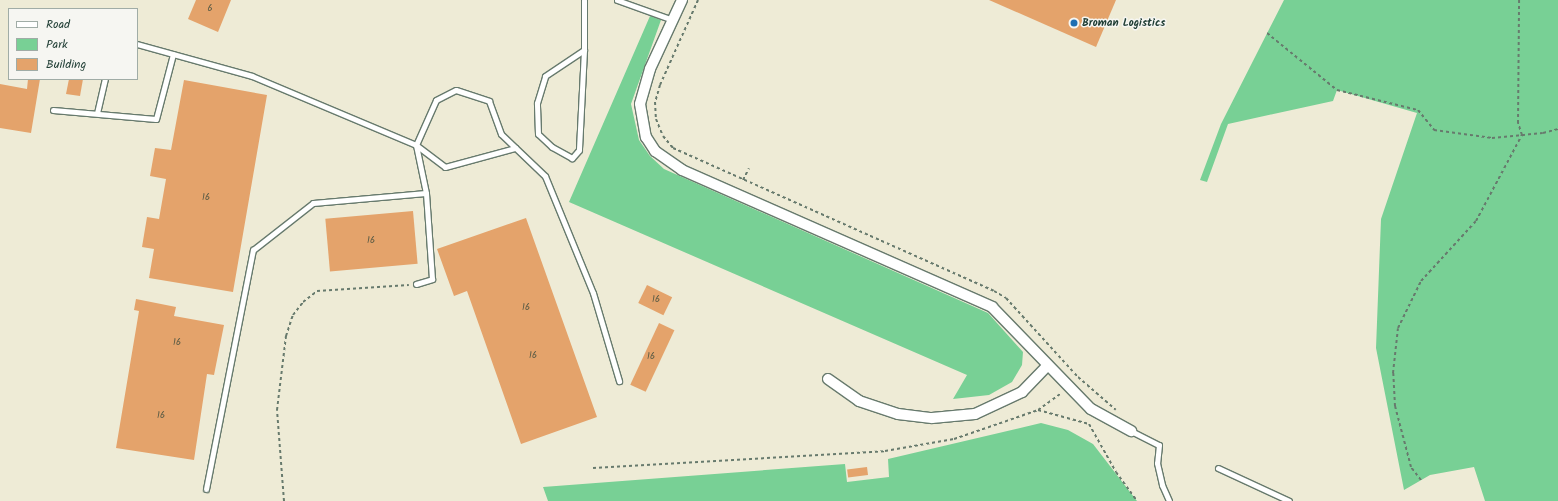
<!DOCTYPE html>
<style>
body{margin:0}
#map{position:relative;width:1558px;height:501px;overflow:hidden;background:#eeebd6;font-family:Kalam,sans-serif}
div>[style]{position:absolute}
.green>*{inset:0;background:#78d095}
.building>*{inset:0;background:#e4a36b;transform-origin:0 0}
.path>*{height:2px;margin-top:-1px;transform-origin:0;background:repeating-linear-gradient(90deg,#677a6d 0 3px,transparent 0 6px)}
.roads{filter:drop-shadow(1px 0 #677a6d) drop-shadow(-1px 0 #677a6d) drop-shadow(0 1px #677a6d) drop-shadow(0 -1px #677a6d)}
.lane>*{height:5px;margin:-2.5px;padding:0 2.5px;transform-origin:2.5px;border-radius:2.5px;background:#fff}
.street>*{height:10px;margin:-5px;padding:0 5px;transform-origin:5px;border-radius:5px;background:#fff}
.dots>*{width:11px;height:11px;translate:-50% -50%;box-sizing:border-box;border:2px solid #f6f6f2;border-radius:50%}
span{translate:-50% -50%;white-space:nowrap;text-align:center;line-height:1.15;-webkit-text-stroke:3px #f6f6f2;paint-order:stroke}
.number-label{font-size:9px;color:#505642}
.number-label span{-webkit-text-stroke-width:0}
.poi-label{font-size:11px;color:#1f3d34;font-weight:700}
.left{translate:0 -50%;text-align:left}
.legend{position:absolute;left:8px;top:8px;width:130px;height:72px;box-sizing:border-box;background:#f6f6f2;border:1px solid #a0aca6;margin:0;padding:5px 7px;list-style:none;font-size:12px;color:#1f3d34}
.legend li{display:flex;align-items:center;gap:8px;height:20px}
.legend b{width:20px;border:1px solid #a0aca6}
</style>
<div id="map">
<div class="green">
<div style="clip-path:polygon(1284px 0,1558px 0,1558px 501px,1485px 501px,1474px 467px,1430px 475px,1404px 490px,1376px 348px,1381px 219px,1417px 113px,1337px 90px,1333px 101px,1228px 124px,1207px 182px,1200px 180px,1221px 124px)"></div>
<div style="clip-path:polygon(650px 16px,661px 20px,631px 104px,639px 140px,650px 156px,664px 169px,988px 313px,1023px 352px,1022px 365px,1012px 382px,989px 395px,953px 399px,967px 375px,569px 202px)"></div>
<div style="clip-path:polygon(1041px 423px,1068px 430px,1093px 444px,1137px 501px,548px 501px,543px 487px,845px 464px,847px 482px,889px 477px,888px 459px)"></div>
</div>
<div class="building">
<div style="clip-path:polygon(196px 0,231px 0,218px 32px,188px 19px)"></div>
<div style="clip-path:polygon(989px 0,1116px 0,1096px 47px)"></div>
<div style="clip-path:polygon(28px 79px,40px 79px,31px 133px,0 128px,0 84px,27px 89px)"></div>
<div style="clip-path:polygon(69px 79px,83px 79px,80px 96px,66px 94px)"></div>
<div style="clip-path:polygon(184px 80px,267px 95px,233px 292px,149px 278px,154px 249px,142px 247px,147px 217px,159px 219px,166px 179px,150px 176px,155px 148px,171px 150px)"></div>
<div style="left:413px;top:211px;width:53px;height:88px;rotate:85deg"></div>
<div style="clip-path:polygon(526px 218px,597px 417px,521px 444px,467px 291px,454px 296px,437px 249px)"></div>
<div style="left:647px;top:285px;width:28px;height:20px;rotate:26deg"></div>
<div style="clip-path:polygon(136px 299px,176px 307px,174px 316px,224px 325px,214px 375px,207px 374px,194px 460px,116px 448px,139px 311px,134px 310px)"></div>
<div style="left:659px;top:323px;width:17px;height:68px;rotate:25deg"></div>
<div style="left:867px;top:467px;width:8px;height:20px;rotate:83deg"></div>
</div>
<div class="path">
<div style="left:698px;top:0;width:93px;rotate:114.1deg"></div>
<div style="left:660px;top:85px;width:18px;rotate:106deg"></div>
<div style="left:655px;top:102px;width:17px;rotate:87deg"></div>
<div style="left:656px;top:119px;width:18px;rotate:68deg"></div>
<div style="left:663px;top:136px;width:16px;rotate:50deg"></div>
<div style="left:673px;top:148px;width:351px;rotate:24deg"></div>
<div style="left:994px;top:291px;width:14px;rotate:30deg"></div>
<div style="left:1006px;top:298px;width:107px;rotate:47.7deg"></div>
<div style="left:1078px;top:377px;width:50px;rotate:41deg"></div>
<div style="left:1267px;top:33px;width:90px;rotate:39.2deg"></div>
<div style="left:1337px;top:90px;width:83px;rotate:13.9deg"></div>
<div style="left:1418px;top:110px;width:26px;rotate:51deg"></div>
<div style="left:1434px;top:130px;width:59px;rotate:7.9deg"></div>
<div style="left:1492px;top:138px;width:51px;rotate:-5.6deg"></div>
<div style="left:1543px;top:133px;width:16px;rotate:-15deg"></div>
<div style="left:743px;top:180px;width:13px;rotate:-63deg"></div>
<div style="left:1038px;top:410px;width:29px;rotate:-36deg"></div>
<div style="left:593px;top:468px;width:292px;rotate:-3.3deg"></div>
<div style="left:885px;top:451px;width:70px;rotate:-9.9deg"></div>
<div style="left:954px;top:439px;width:89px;rotate:-19deg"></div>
<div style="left:1038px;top:410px;width:53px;rotate:15.4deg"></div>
<div style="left:1089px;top:424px;width:55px;rotate:60.6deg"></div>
<div style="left:1116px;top:472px;width:36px;rotate:54deg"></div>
<div style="left:1421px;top:480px;width:16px;rotate:-128deg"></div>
<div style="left:1411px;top:467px;width:63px;rotate:-104.7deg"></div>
<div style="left:1395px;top:406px;width:33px;rotate:-93deg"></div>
<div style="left:1393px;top:373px;width:45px;rotate:-83.7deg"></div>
<div style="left:1398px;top:328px;width:52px;rotate:-63.9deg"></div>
<div style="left:1421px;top:281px;width:81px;rotate:-47.5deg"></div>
<div style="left:1476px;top:221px;width:98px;rotate:-61.9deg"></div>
<div style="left:1522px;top:135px;width:13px;rotate:-108deg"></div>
<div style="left:1518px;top:123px;width:123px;rotate:-89.5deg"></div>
<div style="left:284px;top:501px;width:91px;rotate:-94.4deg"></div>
<div style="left:277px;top:410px;width:75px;rotate:-83.1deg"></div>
<div style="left:286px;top:336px;width:22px;rotate:-72deg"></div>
<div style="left:293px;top:315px;width:16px;rotate:-52deg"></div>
<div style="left:303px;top:302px;width:18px;rotate:-38deg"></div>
<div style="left:317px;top:291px;width:92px;rotate:-3.7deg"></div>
</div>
<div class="roads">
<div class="lane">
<div style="left:584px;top:0;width:50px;rotate:90deg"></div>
<div style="left:584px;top:50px;width:100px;rotate:92.9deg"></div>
<div style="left:579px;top:150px;width:11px;rotate:131deg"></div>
<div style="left:572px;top:158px;width:23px;rotate:-151deg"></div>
<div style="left:552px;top:147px;width:19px;rotate:-137deg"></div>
<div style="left:538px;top:134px;width:31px;rotate:-92deg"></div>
<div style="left:537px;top:103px;width:28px;rotate:-73deg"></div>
<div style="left:545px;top:76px;width:47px;rotate:-33.7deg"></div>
<div style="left:617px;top:0;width:59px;rotate:19.7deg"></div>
<div style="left:137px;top:44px;width:119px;rotate:15.5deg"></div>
<div style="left:252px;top:76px;width:178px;rotate:22.8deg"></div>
<div style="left:416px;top:145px;width:36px;rotate:37deg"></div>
<div style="left:445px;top:167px;width:73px;rotate:-15.2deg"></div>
<div style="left:53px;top:110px;width:103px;rotate:5deg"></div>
<div style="left:156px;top:119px;width:67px;rotate:-75.3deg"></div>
<div style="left:97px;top:113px;width:35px;rotate:-77deg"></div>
<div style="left:416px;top:284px;width:17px;rotate:-17deg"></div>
<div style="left:432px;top:279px;width:86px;rotate:-94deg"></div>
<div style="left:1131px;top:431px;width:31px;rotate:27deg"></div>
<div style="left:1159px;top:445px;width:18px;rotate:96deg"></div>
<div style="left:1157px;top:463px;width:23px;rotate:77deg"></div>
<div style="left:1162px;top:485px;width:17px;rotate:66deg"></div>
<div style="left:1218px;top:468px;width:78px;rotate:24.9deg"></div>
<div style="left:206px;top:489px;width:244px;rotate:-78.9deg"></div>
<div style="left:253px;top:250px;width:76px;rotate:-38.1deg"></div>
<div style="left:313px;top:203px;width:113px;rotate:-5.1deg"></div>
<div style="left:426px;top:193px;width:49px;rotate:-101.8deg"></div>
<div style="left:416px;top:145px;width:49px;rotate:-66deg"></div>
<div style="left:436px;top:100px;width:22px;rotate:-27deg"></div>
<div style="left:456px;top:90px;width:35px;rotate:18deg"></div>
<div style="left:489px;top:101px;width:35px;rotate:70deg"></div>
<div style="left:501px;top:134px;width:61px;rotate:43.7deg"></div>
<div style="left:545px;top:176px;width:126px;rotate:67.7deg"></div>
<div style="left:593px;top:293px;width:92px;rotate:73.5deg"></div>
</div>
<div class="street">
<div style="left:682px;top:0;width:76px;rotate:114.9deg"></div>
<div style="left:650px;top:69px;width:36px;rotate:106deg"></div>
<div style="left:640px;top:104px;width:34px;rotate:80deg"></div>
<div style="left:646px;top:137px;width:17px;rotate:57deg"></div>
<div style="left:655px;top:151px;width:33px;rotate:35deg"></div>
<div style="left:682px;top:170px;width:339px;rotate:23.8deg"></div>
<div style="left:992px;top:307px;width:142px;rotate:45.9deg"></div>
<div style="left:1091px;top:409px;width:46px;rotate:28.8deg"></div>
<div style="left:828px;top:379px;width:38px;rotate:35deg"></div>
<div style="left:859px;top:401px;width:41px;rotate:18.4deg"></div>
<div style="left:898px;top:414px;width:34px;rotate:7deg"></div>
<div style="left:932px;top:418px;width:43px;rotate:-5.3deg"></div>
<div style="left:975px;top:414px;width:52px;rotate:-25.1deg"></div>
<div style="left:1022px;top:392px;width:37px;rotate:-46deg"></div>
</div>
</div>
<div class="dots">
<div style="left:1074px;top:23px;background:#1f6fb2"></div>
</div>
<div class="number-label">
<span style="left:210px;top:9px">6</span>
<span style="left:206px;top:198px">16</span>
<span style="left:371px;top:241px">16</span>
<span style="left:656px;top:300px">16</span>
<span style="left:526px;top:308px">16</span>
<span style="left:177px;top:343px">16</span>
<span style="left:533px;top:356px">16</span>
<span style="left:651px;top:357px">16</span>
<span style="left:161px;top:416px">16</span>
</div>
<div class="poi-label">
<span class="left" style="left:1082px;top:23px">Broman Logistics</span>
</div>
<ul class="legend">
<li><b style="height:5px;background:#fff"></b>Road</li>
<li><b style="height:11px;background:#78d095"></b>Park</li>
<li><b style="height:11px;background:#e4a36b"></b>Building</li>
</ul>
</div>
